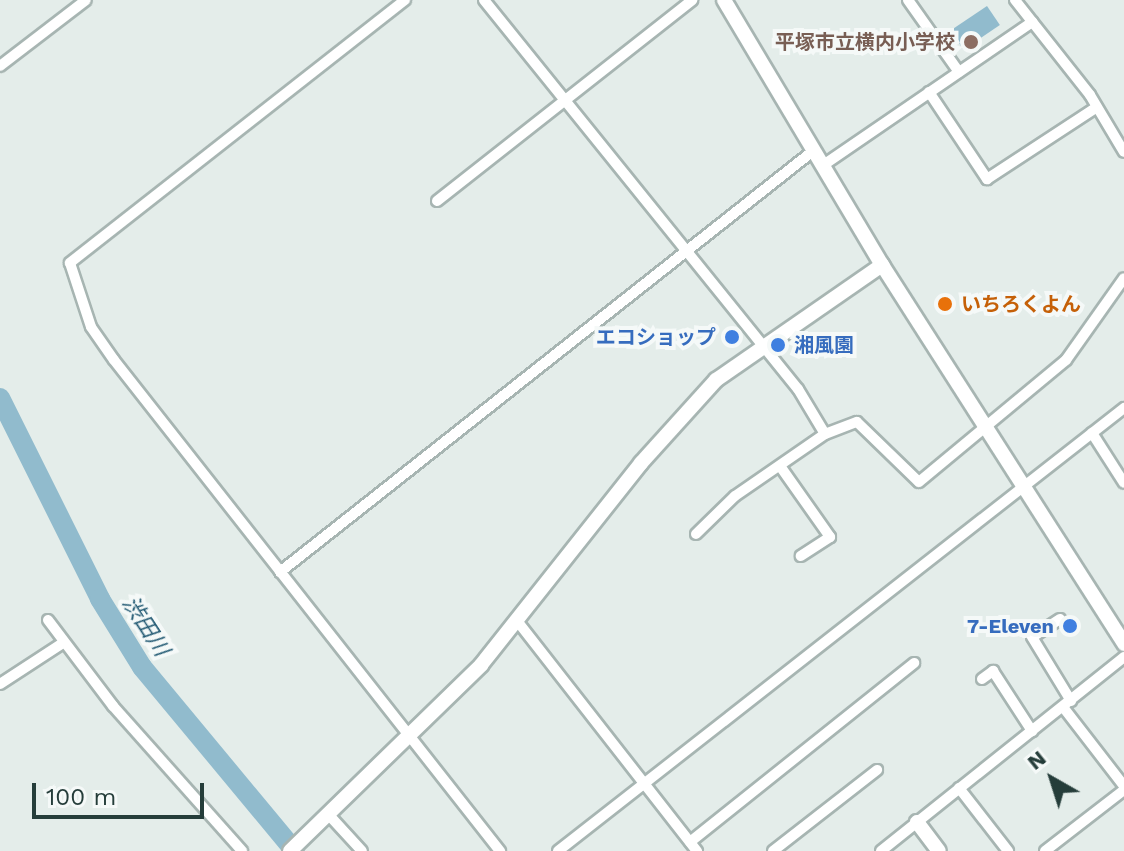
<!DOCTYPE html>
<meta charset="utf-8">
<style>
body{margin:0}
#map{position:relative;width:1124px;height:851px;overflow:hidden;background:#e4edea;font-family:"Work Sans","Noto Sans JP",sans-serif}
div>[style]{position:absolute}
.water>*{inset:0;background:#91bbcd;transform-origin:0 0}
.river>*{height:20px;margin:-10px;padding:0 10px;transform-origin:10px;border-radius:10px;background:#91bbcd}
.roads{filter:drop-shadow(2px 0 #a7b5b2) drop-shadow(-2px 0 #a7b5b2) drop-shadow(0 2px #a7b5b2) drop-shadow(0 -2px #a7b5b2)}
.street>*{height:10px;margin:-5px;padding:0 5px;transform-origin:5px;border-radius:5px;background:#fff}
.secondary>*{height:14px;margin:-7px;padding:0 7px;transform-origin:7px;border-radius:7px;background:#fff}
.dots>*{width:22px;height:22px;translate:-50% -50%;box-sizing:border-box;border:4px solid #f5f9f8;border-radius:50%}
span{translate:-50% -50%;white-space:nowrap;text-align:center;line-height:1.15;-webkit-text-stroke:8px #f5f9f8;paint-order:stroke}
.education-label{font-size:20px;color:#785e54;font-weight:700}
.right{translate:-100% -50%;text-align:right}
.food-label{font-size:20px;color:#c56008;font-weight:700}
.left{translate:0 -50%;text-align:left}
.shop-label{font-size:20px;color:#366cbe;font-weight:700}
.water-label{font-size:22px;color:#245b74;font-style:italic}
.north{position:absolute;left:1012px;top:739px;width:80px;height:80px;-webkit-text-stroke:6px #f5f9f8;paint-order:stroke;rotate:321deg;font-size:22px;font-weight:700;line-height:32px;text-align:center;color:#253d3a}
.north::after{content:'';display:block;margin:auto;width:28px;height:36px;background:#253d3a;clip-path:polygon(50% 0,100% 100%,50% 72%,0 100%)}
.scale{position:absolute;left:32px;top:783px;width:172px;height:36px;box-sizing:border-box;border:4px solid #253d3a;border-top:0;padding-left:10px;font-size:24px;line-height:28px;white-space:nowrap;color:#253d3a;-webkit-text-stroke:6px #f5f9f8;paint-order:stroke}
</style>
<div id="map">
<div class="water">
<div style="left:987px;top:6px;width:23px;height:44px;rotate:56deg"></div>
</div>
<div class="river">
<div style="left:0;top:398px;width:225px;rotate:63.5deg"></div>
<div style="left:100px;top:599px;width:80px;rotate:58.3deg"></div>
<div style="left:142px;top:667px;width:239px;rotate:50.3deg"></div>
</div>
<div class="roads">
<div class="street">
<div style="left:405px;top:0;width:426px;rotate:141.9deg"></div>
<div style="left:70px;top:263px;width:67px;rotate:71.8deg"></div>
<div style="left:91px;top:327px;width:40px;rotate:55.1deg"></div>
<div style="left:114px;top:360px;width:625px;rotate:51.83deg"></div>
<div style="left:484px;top:0;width:500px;rotate:51.1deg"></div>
<div style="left:798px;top:389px;width:52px;rotate:59deg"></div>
<div style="left:908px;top:0;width:88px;rotate:54.7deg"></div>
<div style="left:1015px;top:0;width:121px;rotate:51.7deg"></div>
<div style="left:1090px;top:95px;width:66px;rotate:59.2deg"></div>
<div style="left:0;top:66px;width:108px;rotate:-37.5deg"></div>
<div style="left:929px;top:92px;width:105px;rotate:56.3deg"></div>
<div style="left:987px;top:179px;width:131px;rotate:-33.2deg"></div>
<div style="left:822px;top:166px;width:255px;rotate:-34.4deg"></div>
<div style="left:437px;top:201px;width:325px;rotate:-38.2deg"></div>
<div style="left:1092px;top:433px;width:59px;rotate:57.4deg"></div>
<div style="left:780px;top:466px;width:87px;rotate:54.8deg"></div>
<div style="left:830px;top:537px;width:35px;rotate:147deg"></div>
<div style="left:696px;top:534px;width:54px;rotate:-44.3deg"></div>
<div style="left:735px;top:496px;width:109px;rotate:-34.6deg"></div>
<div style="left:825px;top:434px;width:34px;rotate:-21deg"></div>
<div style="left:857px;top:422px;width:86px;rotate:44.1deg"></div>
<div style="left:919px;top:482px;width:191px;rotate:-39.7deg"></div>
<div style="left:1066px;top:360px;width:100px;rotate:-54.7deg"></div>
<div style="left:280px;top:572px;width:679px;rotate:-38.3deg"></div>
<div style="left:1060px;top:619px;width:33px;rotate:147deg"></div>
<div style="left:1032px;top:637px;width:75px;rotate:58.6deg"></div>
<div style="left:48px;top:620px;width:108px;rotate:52.9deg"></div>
<div style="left:113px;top:706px;width:194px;rotate:48.3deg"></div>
<div style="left:518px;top:622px;width:291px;rotate:52deg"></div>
<div style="left:982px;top:679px;width:14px;rotate:-36deg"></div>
<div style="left:993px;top:671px;width:72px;rotate:57deg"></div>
<div style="left:0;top:684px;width:75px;rotate:-33.1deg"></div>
<div style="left:1063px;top:707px;width:100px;rotate:52.3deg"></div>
<div style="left:959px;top:788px;width:80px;rotate:52.1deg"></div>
<div style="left:328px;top:814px;width:50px;rotate:47.4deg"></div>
<div style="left:690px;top:842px;width:287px;rotate:-38.6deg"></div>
<div style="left:558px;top:851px;width:719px;rotate:-38.05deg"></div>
<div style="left:773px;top:851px;width:132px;rotate:-37.9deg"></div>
<div style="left:881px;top:851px;width:311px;rotate:-38.6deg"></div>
<div style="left:1045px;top:851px;width:100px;rotate:-37.7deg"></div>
</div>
<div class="secondary">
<div style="left:724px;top:0;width:309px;rotate:59.2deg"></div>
<div style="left:882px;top:265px;width:450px;rotate:57.4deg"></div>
<div style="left:917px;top:822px;width:36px;rotate:53deg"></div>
<div style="left:290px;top:851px;width:267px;rotate:-44.2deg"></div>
<div style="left:481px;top:665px;width:258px;rotate:-51.6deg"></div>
<div style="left:641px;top:463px;width:112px;rotate:-47.9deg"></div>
<div style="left:716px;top:380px;width:202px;rotate:-34.7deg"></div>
</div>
</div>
<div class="dots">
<div style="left:971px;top:42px;background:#8d6e63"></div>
<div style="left:945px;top:304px;background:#e8710a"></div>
<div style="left:732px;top:337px;background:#3f7fe0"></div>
<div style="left:778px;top:345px;background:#3f7fe0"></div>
<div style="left:1070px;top:626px;background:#3f7fe0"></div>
</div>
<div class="education-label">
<span class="right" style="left:955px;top:42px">平塚市立横内小学校</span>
</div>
<div class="food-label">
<span class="left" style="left:961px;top:304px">いちろくよん</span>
</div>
<div class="shop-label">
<span class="right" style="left:716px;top:337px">エコショップ</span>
<span class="left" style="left:794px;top:345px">湘風園</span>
<span class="right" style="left:1054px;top:626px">7-Eleven</span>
</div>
<div class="water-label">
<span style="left:146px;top:626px;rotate:57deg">渋田川</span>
</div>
<div class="north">N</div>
<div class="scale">100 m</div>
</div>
